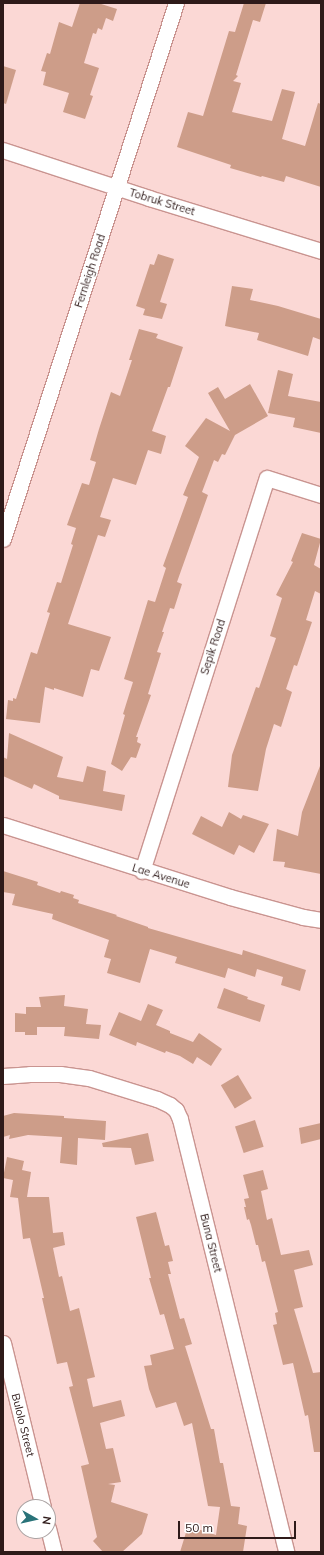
<!DOCTYPE html>
<style>
body{margin:0}
#map{position:relative;width:324px;height:1555px;overflow:hidden;background:#fbd8d5;font-family:Mulish,sans-serif}
div>[style]{position:absolute}
.building>*{inset:0;background:#cd9d89;transform-origin:0 0}
.roads{filter:drop-shadow(1px 0 #c99490) drop-shadow(-1px 0 #c99490) drop-shadow(0 1px #c99490) drop-shadow(0 -1px #c99490)}
.minor>*{height:15px;margin:-7.5px;padding:0 7.5px;transform-origin:7.5px;border-radius:7.5px;background:#fff}
span{translate:-50% -50%;white-space:nowrap;text-align:center;line-height:1.15;-webkit-text-stroke:3px #fff;paint-order:stroke}
.street-label{font-size:11px;color:#2e1a19}
.frame{position:absolute;inset:0;border:4px solid #2e1a19;pointer-events:none}
.north{position:absolute;left:16px;top:1499px;width:40px;height:40px;box-sizing:border-box;background:#fff;border:1px solid #aba3a3;border-radius:50%;rotate:98deg;font-size:11px;font-weight:700;line-height:16px;text-align:center;color:#2e1a19}
.north::after{content:'';display:block;margin:auto;width:14px;height:18px;background:#297379;clip-path:polygon(50% 0,100% 100%,50% 72%,0 100%)}
.scale{position:absolute;left:178px;top:1521px;width:118px;height:18px;box-sizing:border-box;border:2px solid #2e1a19;border-top:0;padding-left:5px;font-size:12px;line-height:14px;white-space:nowrap;color:#2e1a19;-webkit-text-stroke:3px #fff;paint-order:stroke}
</style>
<div id="map">
<div class="building">
<div style="clip-path:polygon(80px 3px,98px 3px,117px 9px,113px 21px,106px 18px,102px 30px,98px 28px,96px 34px,93px 33px,84px 63px,99px 68px,90px 95px,93px 96px,85px 119px,63px 112px,69px 93px,43px 85px,46px 72px,41px 71px,47px 53px,50px 54px,59px 22px,72px 27px)"></div>
<div style="clip-path:polygon(244px 3px,266px 3px,260px 22px,253px 20px,236px 75px,238px 76px,233px 81px,241px 83px,232px 112px,272px 121px,282px 89px,295px 92px,282px 139px,305px 146px,318px 103px,321px 104px,321px 187px,286px 176px,284px 182px,262px 176px,261px 177px,230px 168px,231px 165px,177px 147px,188px 112px,203px 116px,229px 31px,235px 32px)"></div>
<div style="clip-path:polygon(3px 66px,16px 70px,6px 104px,3px 103px)"></div>
<div style="clip-path:polygon(158px 254px,174px 259px,160px 302px,167px 304px,162px 319px,143px 315px,145px 309px,136px 306px,150px 264px,154px 265px)"></div>
<div style="clip-path:polygon(232px 286px,253px 289px,250px 300px,278px 306px,321px 319px,321px 340px,313px 337px,308px 356px,257px 340px,259px 333px,225px 326px)"></div>
<div style="clip-path:polygon(139px 329px,158px 334px,156px 338px,183px 347px,170px 387px,168px 387px,152px 431px,166px 436px,161px 454px,148px 450px,136px 485px,113px 478px,100px 517px,111px 520px,105px 537px,98px 535px,68px 624px,111px 637px,99px 671px,91px 669px,83px 697px,54px 688px,54px 690px,45px 687px,40px 723px,6px 719px,8px 700px,13px 701px,13px 698px,16px 699px,31px 652px,37px 654px,50px 613px,47px 612px,57px 582px,61px 583px,73px 545px,71px 544px,76px 528px,67px 525px,82px 483px,89px 485px,96px 462px,90px 460px,99px 429px,111px 392px,120px 396px,132px 360px,129px 360px)"></div>
<div style="clip-path:polygon(278px 370px,293px 374px,288px 396px,321px 402px,321px 433px,293px 427px,295px 418px,268px 413px)"></div>
<div style="clip-path:polygon(250px 384px,268px 416px,235px 435px,225px 455px,222px 454px,218px 462px,214px 460px,202px 492px,208px 495px,177px 582px,182px 584px,174px 609px,170px 608px,162px 632px,164px 632px,157px 652px,161px 653px,148px 694px,151px 695px,136px 737px,138px 737px,137px 742px,141px 744px,136px 758px,131px 757px,122px 771px,111px 764px,125px 715px,123px 714px,133px 682px,124px 679px,148px 600px,155px 602px,166px 568px,163px 566px,188px 497px,183px 495px,199px 457px,185px 446px,206px 418px,230px 431px,208px 393px,218px 387px,225px 399px)"></div>
<div style="clip-path:polygon(302px 533px,321px 539px,314px 565px,321px 569px,321px 594px,315px 591px,306px 620px,312px 622px,297px 666px,294px 665px,286px 689px,292px 692px,281px 727px,274px 724px,266px 749px,258px 791px,228px 787px,232px 755px,256px 687px,259px 688px,276px 638px,270px 636px,282px 598px,276px 595px,293px 562px,291px 561px)"></div>
<div style="clip-path:polygon(9px 733px,63px 757px,57px 777px,83px 782px,87px 766px,106px 771px,103px 791px,125px 795px,122px 811px,59px 799px,59px 796px,34px 784px,32px 789px,3px 776px,3px 757px,7px 759px)"></div>
<div style="clip-path:polygon(320px 766px,321px 766px,321px 874px,284px 867px,285px 862px,273px 861px,277px 829px,298px 836px,302px 812px)"></div>
<div style="clip-path:polygon(229px 812px,241px 819px,243px 815px,269px 824px,254px 853px,239px 845px,234px 855px,192px 834px,201px 816px,222px 827px)"></div>
<div style="clip-path:polygon(3px 871px,38px 882px,37px 885px,60px 893px,61px 891px,74px 895px,73px 898px,79px 900px,78px 903px,117px 915px,116px 916px,148px 927px,148px 928px,242px 955px,243px 950px,306px 970px,300px 991px,281px 985px,283px 977px,257px 969px,255px 977px,228px 968px,225px 978px,175px 963px,177px 957px,150px 949px,140px 983px,107px 973px,111px 959px,104px 957px,109px 940px,52px 919px,53px 914px,12px 905px,15px 894px,3px 892px)"></div>
<div style="clip-path:polygon(224px 988px,248px 997px,247px 999px,265px 1005px,260px 1022px,217px 1008px)"></div>
<div style="clip-path:polygon(65px 995px,64px 1006px,88px 1009px,86px 1024px,101px 1025px,99px 1039px,64px 1036px,65px 1027px,37px 1027px,37px 1035px,25px 1035px,25px 1032px,15px 1032px,15px 1013px,26px 1014px,26px 1007px,41px 1007px,39px 997px)"></div>
<div style="clip-path:polygon(148px 1004px,163px 1010px,156px 1025px,170px 1031px,170px 1033px,193px 1042px,199px 1033px,222px 1049px,211px 1066px,197px 1057px,193px 1064px,180px 1056px,166px 1051px,165px 1053px,137px 1042px,136px 1046px,109px 1035px,119px 1012px,141px 1021px)"></div>
<div style="left:238px;top:1075px;width:27px;height:20px;rotate:59deg"></div>
<div style="clip-path:polygon(14px 1113px,64px 1116px,64px 1118px,106px 1121px,105px 1140px,78px 1138px,77px 1165px,60px 1163px,62px 1137px,28px 1135px,9px 1139px,10px 1135px,3px 1137px,3px 1116px)"></div>
<div style="left:255px;top:1120px;width:28px;height:21px;rotate:72deg"></div>
<div style="clip-path:polygon(321px 1123px,321px 1139px,301px 1144px,299px 1128px)"></div>
<div style="clip-path:polygon(148px 1133px,154px 1161px,135px 1165px,131px 1148px,103px 1147px,102px 1143px)"></div>
<div style="clip-path:polygon(7px 1157px,24px 1161px,22px 1170px,31px 1172px,27px 1197px,49px 1197px,53px 1233px,63px 1232px,65px 1245px,53px 1248px,59px 1277px,62px 1276px,70px 1311px,79px 1308px,95px 1377px,87px 1379px,93px 1407px,121px 1400px,125px 1416px,100px 1423px,106px 1449px,113px 1448px,121px 1482px,108px 1484px,115px 1485px,111px 1502px,148px 1514px,142px 1534px,122px 1552px,103px 1552px,93px 1541px,97px 1537px,81px 1466px,89px 1464px,69px 1387px,73px 1386px,67px 1362px,57px 1364px,42px 1298px,44px 1298px,30px 1238px,23px 1239px,18px 1198px,10px 1197px,13px 1180px,3px 1178px)"></div>
<div style="clip-path:polygon(263px 1170px,268px 1189px,261px 1191px,267px 1220px,272px 1218px,281px 1255px,309px 1250px,313px 1265px,294px 1270px,303px 1307px,294px 1309px,313px 1373px,321px 1372px,321px 1452px,314px 1452px,308px 1415px,305px 1416px,293px 1363px,283px 1365px,273px 1325px,277px 1324px,275px 1313px,278px 1312px,265px 1261px,262px 1262px,258px 1245px,256px 1245px,251px 1225px,249px 1219px,247px 1220px,244px 1207px,246px 1207px,244px 1199px,249px 1198px,243px 1175px)"></div>
<div style="clip-path:polygon(156px 1212px,165px 1246px,169px 1245px,173px 1261px,168px 1262px,171px 1274px,168px 1274px,180px 1319px,184px 1318px,192px 1344px,175px 1349px,185px 1346px,211px 1429px,214px 1429px,220px 1463px,223px 1463px,231px 1506px,240px 1507px,238px 1524px,247px 1526px,243px 1552px,180px 1552px,188px 1526px,216px 1535px,220px 1507px,208px 1506px,192px 1423px,184px 1426px,176px 1402px,156px 1408px,149px 1389px,144px 1366px,152px 1365px,150px 1355px,174px 1349px,164px 1314px,160px 1315px,149px 1278px,151px 1278px,136px 1217px)"></div>
</div>
<div class="roads">
<div class="minor">
<div style="left:3px;top:150px;width:154px;rotate:18.2deg"></div>
<div style="left:149px;top:198px;width:180px;rotate:17.1deg"></div>
<div style="left:3px;top:539px;width:563px;rotate:-72.11deg"></div>
<div style="left:3px;top:825px;width:238px;rotate:17.6deg"></div>
<div style="left:230px;top:897px;width:76px;rotate:15.3deg"></div>
<div style="left:303px;top:917px;width:18px;rotate:9deg"></div>
<div style="left:142px;top:871px;width:412px;rotate:-72.4deg"></div>
<div style="left:267px;top:478px;width:57px;rotate:17.5deg"></div>
<div style="left:3px;top:1076px;width:27px;rotate:-4deg"></div>
<div style="left:30px;top:1074px;width:30px"></div>
<div style="left:60px;top:1074px;width:29px;rotate:8deg"></div>
<div style="left:89px;top:1078px;width:71px;rotate:17.2deg"></div>
<div style="left:157px;top:1099px;width:14px;rotate:25deg"></div>
<div style="left:170px;top:1105px;width:8px;rotate:40deg"></div>
<div style="left:176px;top:1110px;width:10px;rotate:66deg"></div>
<div style="left:180px;top:1119px;width:446px;rotate:76.2deg"></div>
<div style="left:3px;top:1343px;width:169px;rotate:76.3deg"></div>
<div style="left:48px;top:1528px;width:25px;rotate:76deg"></div>
</div>
</div>
<div class="street-label">
<span style="left:162px;top:202px;rotate:17deg">Tobruk Street</span>
<span style="left:90px;top:271px;rotate:-72deg">Fernleigh Road</span>
<span style="left:213px;top:647px;rotate:-72deg">Sepik Road</span>
<span style="left:161px;top:876px;rotate:17deg">Lae Avenue</span>
<span style="left:211px;top:1243px;rotate:76deg">Buna Street</span>
<span style="left:23px;top:1425px;rotate:76deg">Bulolo Street</span>
</div>
<div class="frame"></div>
<div class="north">N</div>
<div class="scale">50 m</div>
</div>
